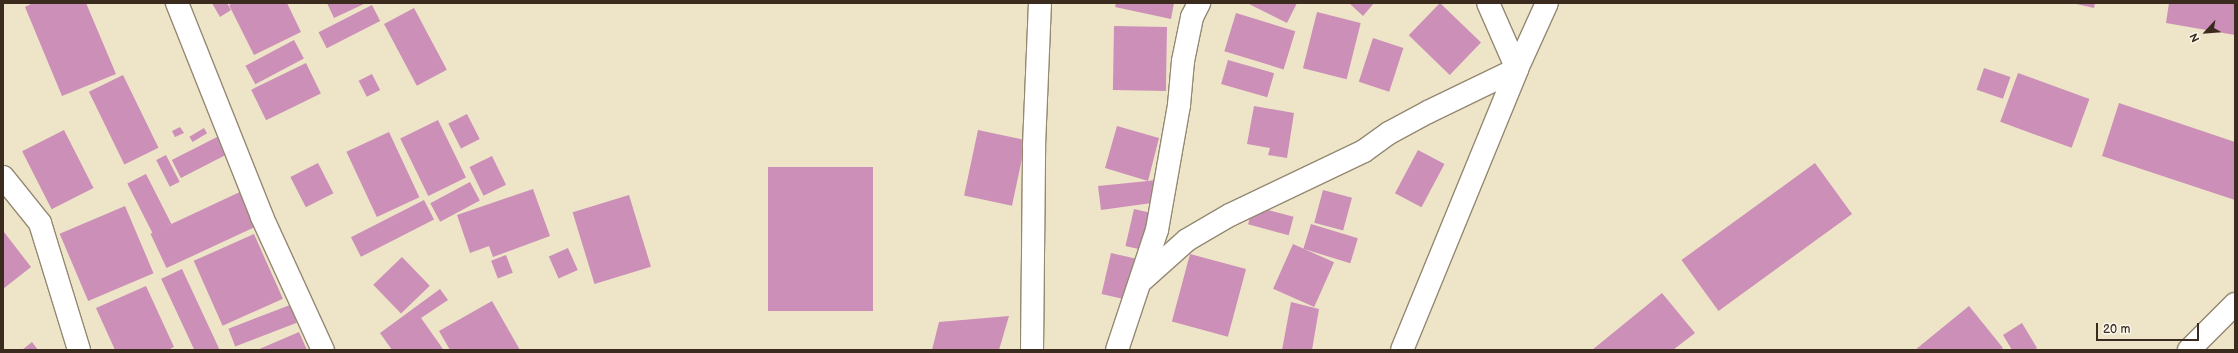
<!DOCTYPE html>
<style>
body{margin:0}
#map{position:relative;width:2238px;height:353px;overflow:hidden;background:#eee5c8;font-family:"Balsamiq Sans",sans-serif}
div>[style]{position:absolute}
.building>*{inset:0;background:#cb8fb8;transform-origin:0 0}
.roads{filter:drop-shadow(1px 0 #948873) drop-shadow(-1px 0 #948873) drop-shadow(0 1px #948873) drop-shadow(0 -1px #948873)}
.minor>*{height:22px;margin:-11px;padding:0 11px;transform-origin:11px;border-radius:11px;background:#fff}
span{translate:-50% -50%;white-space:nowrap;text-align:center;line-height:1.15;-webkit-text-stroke:3px #fbf7ec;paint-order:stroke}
.frame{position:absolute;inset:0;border:4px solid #3b2a1e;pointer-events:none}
.north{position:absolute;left:2186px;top:12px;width:40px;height:40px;-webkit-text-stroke:3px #fbf7ec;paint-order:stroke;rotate:244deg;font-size:11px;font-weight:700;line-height:16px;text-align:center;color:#3b2a1e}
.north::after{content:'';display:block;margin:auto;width:14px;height:18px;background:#3b2a1e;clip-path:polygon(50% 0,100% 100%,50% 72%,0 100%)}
.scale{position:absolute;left:2096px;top:323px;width:103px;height:18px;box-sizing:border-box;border:2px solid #3b2a1e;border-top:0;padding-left:5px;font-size:12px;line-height:14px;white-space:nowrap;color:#3b2a1e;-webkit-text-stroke:3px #fbf7ec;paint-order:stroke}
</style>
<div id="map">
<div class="building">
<div style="clip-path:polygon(33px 3px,86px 3px,116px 74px,62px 96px,25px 7px)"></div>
<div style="clip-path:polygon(212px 3px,227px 3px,231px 10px,220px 17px)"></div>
<div style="clip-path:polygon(233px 3px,287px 3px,301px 32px,254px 55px,229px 5px)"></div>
<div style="clip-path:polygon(327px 3px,366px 3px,334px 18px)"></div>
<div style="clip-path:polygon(1116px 3px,1174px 3px,1171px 19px,1115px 7px)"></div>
<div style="clip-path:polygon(1247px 3px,1297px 3px,1287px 23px)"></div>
<div style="clip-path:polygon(1349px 3px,1374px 3px,1363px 16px)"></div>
<div style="left:1440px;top:3px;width:57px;height:45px;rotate:44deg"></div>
<div style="clip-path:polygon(2072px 3px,2095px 3px,2094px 8px)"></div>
<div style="clip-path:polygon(2169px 3px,2235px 3px,2235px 35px,2166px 23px)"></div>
<div style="left:372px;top:5px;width:18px;height:60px;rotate:63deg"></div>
<div style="left:414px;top:8px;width:70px;height:34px;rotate:62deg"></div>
<div style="left:1317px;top:12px;width:45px;height:58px;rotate:14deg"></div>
<div style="left:1236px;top:13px;width:62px;height:40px;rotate:17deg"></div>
<div style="left:1114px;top:26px;width:53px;height:64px;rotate:1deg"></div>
<div style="left:1373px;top:38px;width:32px;height:46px;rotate:18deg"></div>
<div style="left:294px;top:40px;width:21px;height:55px;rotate:62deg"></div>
<div style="left:1228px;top:60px;width:48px;height:25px;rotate:16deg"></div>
<div style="left:306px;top:63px;width:34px;height:61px;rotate:64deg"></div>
<div style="left:1984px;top:68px;width:28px;height:23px;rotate:19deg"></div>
<div style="left:2018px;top:73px;width:76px;height:52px;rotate:20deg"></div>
<div style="left:372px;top:74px;width:18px;height:15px;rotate:63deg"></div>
<div style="left:123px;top:75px;width:81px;height:38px;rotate:64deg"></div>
<div style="clip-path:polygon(2119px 103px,2235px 142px,2235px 200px,2102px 156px)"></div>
<div style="clip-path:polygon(1254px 106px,1294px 113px,1287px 158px,1268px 155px,1270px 148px,1247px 144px)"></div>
<div style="left:467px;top:114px;width:28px;height:21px;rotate:63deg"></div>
<div style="left:438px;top:120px;width:64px;height:42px;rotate:64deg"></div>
<div style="clip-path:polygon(1117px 126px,1159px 138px,1148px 181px,1156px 180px,1159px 202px,1101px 210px,1098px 186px,1148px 181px,1105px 168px)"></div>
<div style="clip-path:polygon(180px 127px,184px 133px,175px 137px,172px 131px)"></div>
<div style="left:204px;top:128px;width:6px;height:17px;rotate:59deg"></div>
<div style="left:64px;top:130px;width:65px;height:47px;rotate:63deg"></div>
<div style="left:978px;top:130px;width:49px;height:67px;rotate:12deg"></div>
<div style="left:389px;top:132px;width:72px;height:47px;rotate:65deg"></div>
<div style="left:219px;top:136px;width:20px;height:53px;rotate:63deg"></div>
<div style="left:1418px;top:150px;width:30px;height:49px;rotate:28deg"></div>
<div style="left:166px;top:155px;width:30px;height:11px;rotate:63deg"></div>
<div style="left:492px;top:156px;width:32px;height:25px;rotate:64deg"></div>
<div style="left:318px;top:163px;width:34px;height:31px;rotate:63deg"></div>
<div style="left:1815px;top:163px;width:63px;height:165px;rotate:54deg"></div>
<div style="left:768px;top:167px;width:105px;height:144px"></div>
<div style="left:146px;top:174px;width:56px;height:21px;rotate:63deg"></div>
<div style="left:470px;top:182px;width:21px;height:45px;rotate:62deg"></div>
<div style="clip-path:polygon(533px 189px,550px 236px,493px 257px,489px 246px,470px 253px,457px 215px)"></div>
<div style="left:1323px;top:190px;width:30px;height:34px;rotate:15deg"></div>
<div style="left:242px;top:191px;width:38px;height:101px;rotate:65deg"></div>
<div style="left:629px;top:195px;width:75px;height:59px;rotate:73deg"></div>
<div style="left:424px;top:200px;width:22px;height:82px;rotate:63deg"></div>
<div style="left:125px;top:206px;width:73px;height:71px;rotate:67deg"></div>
<div style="left:1253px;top:206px;width:42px;height:19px;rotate:15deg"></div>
<div style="left:1134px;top:209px;width:22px;height:38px;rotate:13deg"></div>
<div style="left:1311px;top:224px;width:49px;height:26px;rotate:17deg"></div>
<div style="clip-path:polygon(4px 232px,31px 267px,3px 289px,3px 233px)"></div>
<div style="left:254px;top:234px;width:71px;height:66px;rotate:66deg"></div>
<div style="left:1293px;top:244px;width:45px;height:49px;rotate:24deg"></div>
<div style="left:568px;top:248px;width:24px;height:21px;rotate:66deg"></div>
<div style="left:1111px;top:253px;width:26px;height:42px;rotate:13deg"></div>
<div style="left:1190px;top:254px;width:58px;height:70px;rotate:15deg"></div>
<div style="left:506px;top:255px;width:19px;height:16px;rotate:69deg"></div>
<div style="left:402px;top:257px;width:40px;height:40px;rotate:46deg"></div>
<div style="left:182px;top:269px;width:89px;height:23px;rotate:65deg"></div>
<div style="clip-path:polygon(146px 286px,174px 347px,168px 350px,115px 350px,96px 308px)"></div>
<div style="clip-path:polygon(440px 289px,448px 300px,421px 318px,443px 349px,392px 350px,380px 333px)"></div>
<div style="clip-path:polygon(1662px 293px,1695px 333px,1673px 350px,1592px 350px)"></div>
<div style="clip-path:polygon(492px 301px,520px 350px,450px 350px,439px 331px)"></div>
<div style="clip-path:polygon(1291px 302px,1319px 309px,1312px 350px,1282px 350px)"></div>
<div style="left:290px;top:305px;width:19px;height:66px;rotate:69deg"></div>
<div style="clip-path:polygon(1969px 306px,2003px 348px,2000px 350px,1915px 350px)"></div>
<div style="clip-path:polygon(1009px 316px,999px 350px,932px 350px,939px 322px)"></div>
<div style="clip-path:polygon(2022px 323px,2037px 348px,2034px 350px,2012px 350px,2003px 335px)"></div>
<div style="clip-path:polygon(299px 332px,307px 350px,257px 350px)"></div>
<div style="clip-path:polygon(32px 342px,38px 350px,22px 350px)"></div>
</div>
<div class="roads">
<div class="minor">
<div style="left:177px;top:3px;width:230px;rotate:68.3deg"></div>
<div style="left:262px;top:217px;width:146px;rotate:65.4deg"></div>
<div style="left:3px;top:177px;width:59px;rotate:51.2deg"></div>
<div style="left:40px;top:223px;width:133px;rotate:72.9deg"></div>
<div style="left:1140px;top:282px;width:63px;rotate:-41.8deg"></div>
<div style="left:1187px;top:240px;width:50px;rotate:-30.2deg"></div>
<div style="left:1230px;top:215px;width:148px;rotate:-25.5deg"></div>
<div style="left:1364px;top:151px;width:31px;rotate:-36deg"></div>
<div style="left:1389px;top:133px;width:44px;rotate:-28.3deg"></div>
<div style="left:1428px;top:112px;width:99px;rotate:-25.8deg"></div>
<div style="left:1517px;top:69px;width:72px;rotate:-113.7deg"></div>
<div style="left:1032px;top:350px;width:204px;rotate:-89.4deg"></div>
<div style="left:1034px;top:146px;width:143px;rotate:-87.6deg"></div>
<div style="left:1117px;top:350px;width:126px;rotate:-71.6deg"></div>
<div style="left:1157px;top:230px;width:127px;rotate:-80deg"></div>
<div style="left:1179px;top:105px;width:44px;rotate:-84.8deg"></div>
<div style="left:1183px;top:61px;width:45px;rotate:-78.4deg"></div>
<div style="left:1192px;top:17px;width:16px;rotate:-63deg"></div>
<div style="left:1402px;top:350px;width:304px;rotate:-67.7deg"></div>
<div style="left:1517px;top:69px;width:72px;rotate:-65.6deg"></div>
<div style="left:2189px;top:350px;width:65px;rotate:-45deg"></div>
</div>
</div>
<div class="frame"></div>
<div class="north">N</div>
<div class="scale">20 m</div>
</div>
